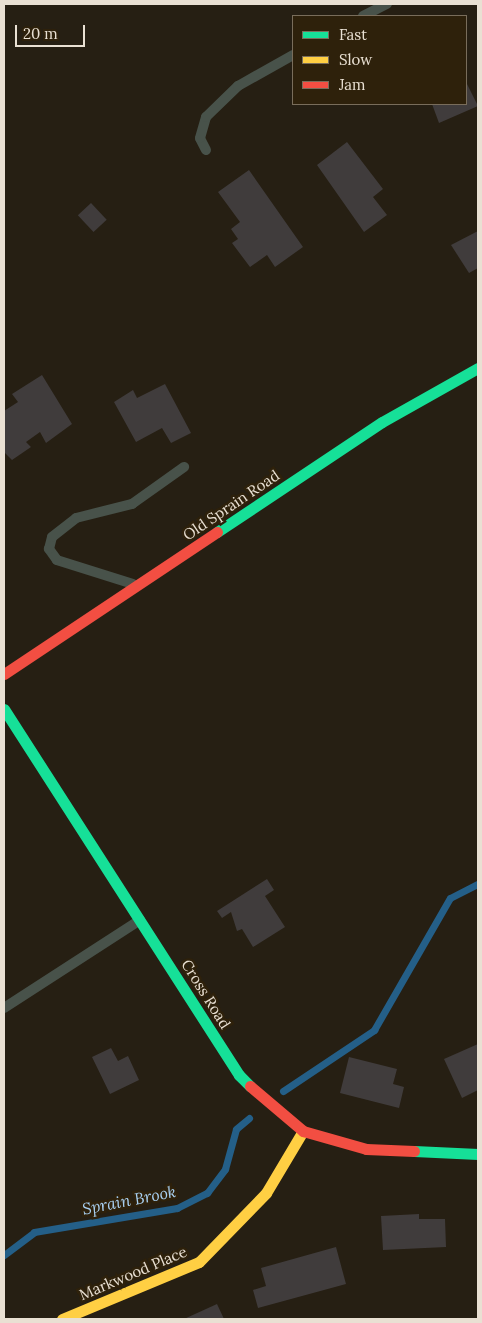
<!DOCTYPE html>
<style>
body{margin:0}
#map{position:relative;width:482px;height:1323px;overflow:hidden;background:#261f13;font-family:Lora,serif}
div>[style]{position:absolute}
.stream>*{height:7px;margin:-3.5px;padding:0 3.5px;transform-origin:3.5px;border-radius:3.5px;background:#245f88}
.building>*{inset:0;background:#403c3c;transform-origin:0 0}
.lane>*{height:10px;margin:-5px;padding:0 5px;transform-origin:5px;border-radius:5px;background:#48524a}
.fast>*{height:11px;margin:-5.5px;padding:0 5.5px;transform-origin:5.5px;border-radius:5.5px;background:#16e098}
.slow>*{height:11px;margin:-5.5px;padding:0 5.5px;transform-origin:5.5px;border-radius:5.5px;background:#ffcf43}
.jam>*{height:11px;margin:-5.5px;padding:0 5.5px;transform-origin:5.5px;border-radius:5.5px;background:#f24e42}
span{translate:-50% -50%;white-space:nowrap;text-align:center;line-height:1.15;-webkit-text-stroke:5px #2e210b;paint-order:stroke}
.street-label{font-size:15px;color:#e9e0d3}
.water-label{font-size:16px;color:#a8cff0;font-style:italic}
.frame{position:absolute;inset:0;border:5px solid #e9e0d3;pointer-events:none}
.legend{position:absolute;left:292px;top:15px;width:175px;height:90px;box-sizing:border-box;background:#2e210b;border:1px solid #796d5b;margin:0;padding:6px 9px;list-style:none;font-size:15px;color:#e9e0d3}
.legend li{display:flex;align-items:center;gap:10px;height:25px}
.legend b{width:25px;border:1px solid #796d5b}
.scale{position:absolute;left:15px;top:25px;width:70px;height:22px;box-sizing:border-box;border:2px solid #e9e0d3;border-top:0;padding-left:6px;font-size:15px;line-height:18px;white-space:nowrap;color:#e9e0d3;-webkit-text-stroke:4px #2e210b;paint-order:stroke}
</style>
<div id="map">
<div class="stream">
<div style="left:283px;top:1091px;width:110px;rotate:-33.8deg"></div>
<div style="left:374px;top:1030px;width:152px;rotate:-60.1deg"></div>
<div style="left:450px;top:898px;width:31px;rotate:-27deg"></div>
<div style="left:4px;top:1255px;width:38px;rotate:-37deg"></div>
<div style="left:34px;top:1232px;width:145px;rotate:-9.5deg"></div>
<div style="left:177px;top:1208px;width:34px;rotate:-27deg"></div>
<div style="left:207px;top:1193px;width:30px;rotate:-53deg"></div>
<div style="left:225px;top:1169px;width:41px;rotate:-74.6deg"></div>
<div style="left:236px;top:1129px;width:17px;rotate:-40deg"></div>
</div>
<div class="building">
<div style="clip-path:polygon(466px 82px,478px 106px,439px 123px,432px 104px,466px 104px)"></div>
<div style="clip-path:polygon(347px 142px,383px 189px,373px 197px,387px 215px,364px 232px,317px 165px)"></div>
<div style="clip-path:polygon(249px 170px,303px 247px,275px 267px,267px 255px,250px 267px,232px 243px,238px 239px,231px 229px,240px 222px,218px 192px)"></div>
<div style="left:91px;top:203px;width:23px;height:18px;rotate:47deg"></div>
<div style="clip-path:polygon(478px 231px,478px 268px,469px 273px,451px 245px)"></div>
<div style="clip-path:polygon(42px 375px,72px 424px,46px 443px,40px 432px,26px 442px,31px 447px,12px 460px,4px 452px,4px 411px,18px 402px,12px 394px)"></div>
<div style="clip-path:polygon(165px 384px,191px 433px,171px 443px,162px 428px,136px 442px,114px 402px,133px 390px,137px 398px)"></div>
<div style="clip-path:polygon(267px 879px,274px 890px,265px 896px,285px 927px,253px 947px,242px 929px,237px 931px,231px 912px,222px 918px,217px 911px)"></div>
<div style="clip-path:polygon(478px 1044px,478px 1090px,462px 1098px,444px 1059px)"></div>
<div style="clip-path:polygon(111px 1048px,118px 1061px,128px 1056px,139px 1080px,110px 1094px,92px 1057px)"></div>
<div style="clip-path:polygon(349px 1057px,397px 1069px,393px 1084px,404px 1087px,399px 1108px,340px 1093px)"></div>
<div style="clip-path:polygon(419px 1214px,419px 1219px,445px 1219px,446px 1247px,383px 1250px,381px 1216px)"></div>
<div style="clip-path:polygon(336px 1247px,346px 1284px,258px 1308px,253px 1290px,266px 1286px,261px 1268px)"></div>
<div style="clip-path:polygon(217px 1304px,224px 1319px,184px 1319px)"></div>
</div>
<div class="lane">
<div style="left:363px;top:16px;width:27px;rotate:-27deg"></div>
<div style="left:206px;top:150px;width:13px;rotate:-117deg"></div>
<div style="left:200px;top:138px;width:22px;rotate:-74deg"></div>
<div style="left:206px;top:117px;width:45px;rotate:-44.1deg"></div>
<div style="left:238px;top:86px;width:63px;rotate:-29.4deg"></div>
<div style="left:133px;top:584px;width:80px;rotate:-162.5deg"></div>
<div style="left:57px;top:560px;width:14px;rotate:-126deg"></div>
<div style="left:49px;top:549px;width:12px;rotate:-76deg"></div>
<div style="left:52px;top:537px;width:31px;rotate:-38deg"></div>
<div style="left:76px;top:518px;width:58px;rotate:-14deg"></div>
<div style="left:132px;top:504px;width:64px;rotate:-35.4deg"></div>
<div style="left:4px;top:1008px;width:162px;rotate:-32.9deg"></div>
</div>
<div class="fast">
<div style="left:217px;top:532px;width:198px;rotate:-33.7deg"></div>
<div style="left:382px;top:422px;width:110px;rotate:-29.4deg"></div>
<div style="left:4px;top:709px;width:435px;rotate:57.3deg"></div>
<div style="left:239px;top:1075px;width:16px;rotate:45deg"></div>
<div style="left:414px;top:1151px;width:64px;rotate:2.7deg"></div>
</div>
<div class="slow">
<div style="left:62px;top:1319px;width:148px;rotate:-22.6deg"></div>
<div style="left:199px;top:1262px;width:96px;rotate:-45.8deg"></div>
<div style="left:266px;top:1193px;width:72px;rotate:-59.2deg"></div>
</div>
<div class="jam">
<div style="left:4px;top:674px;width:256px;rotate:-33.7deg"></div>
<div style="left:250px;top:1086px;width:70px;rotate:40.3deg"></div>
<div style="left:303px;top:1131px;width:66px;rotate:15.9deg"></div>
<div style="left:366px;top:1149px;width:48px;rotate:2.4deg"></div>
</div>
<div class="street-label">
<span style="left:231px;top:505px;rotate:-34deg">Old Sprain Road</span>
<span style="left:206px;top:994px;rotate:58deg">Cross Road</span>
<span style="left:133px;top:1273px;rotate:-23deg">Markwood Place</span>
</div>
<div class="water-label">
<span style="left:129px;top:1200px;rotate:-11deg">Sprain Brook</span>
</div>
<div class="frame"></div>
<ul class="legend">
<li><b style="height:6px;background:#16e098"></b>Fast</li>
<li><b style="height:6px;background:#ffcf43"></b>Slow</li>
<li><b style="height:6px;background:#f24e42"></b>Jam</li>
</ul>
<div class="scale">20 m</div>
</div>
